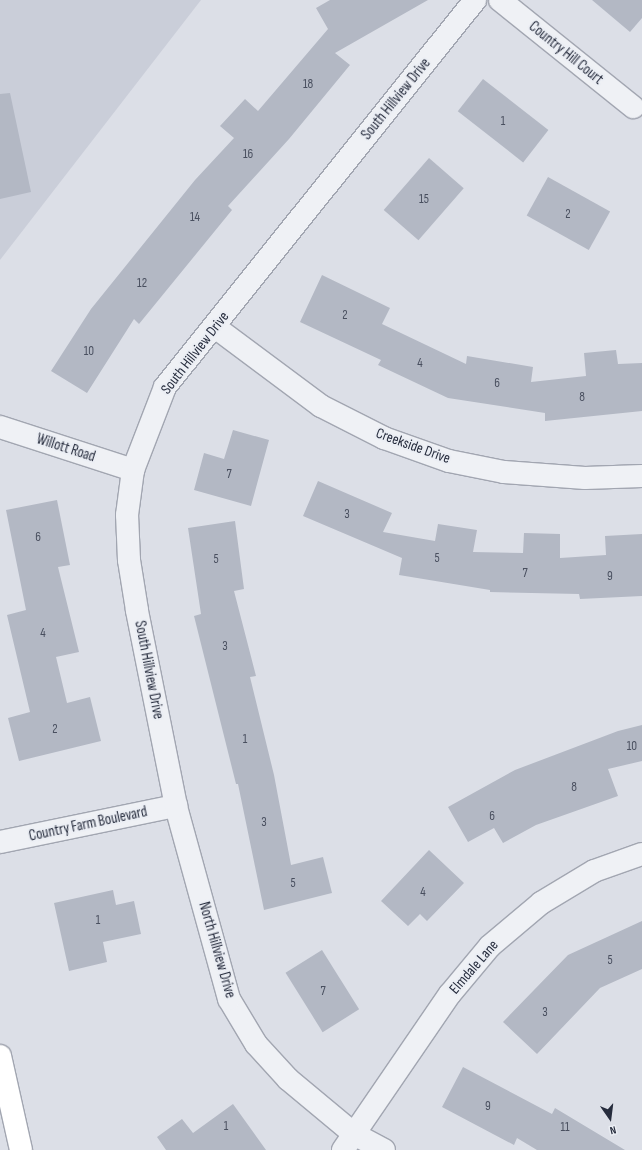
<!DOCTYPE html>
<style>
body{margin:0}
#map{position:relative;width:642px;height:1150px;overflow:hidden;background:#dcdfe7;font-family:"Sofia Sans Condensed",sans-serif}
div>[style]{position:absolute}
.built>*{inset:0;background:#caced9}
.building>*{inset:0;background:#b3b8c4;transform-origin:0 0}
.roads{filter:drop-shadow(1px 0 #a2a6b1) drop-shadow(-1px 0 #a2a6b1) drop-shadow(0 1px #a2a6b1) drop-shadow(0 -1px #a2a6b1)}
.minor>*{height:22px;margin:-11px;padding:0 11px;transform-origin:11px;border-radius:11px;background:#eff1f5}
.major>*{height:22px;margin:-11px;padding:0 11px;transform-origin:11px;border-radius:11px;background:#fff}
span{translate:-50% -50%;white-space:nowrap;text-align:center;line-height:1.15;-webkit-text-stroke:4px #ebeef4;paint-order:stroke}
.number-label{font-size:13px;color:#494f5f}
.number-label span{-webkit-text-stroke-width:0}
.street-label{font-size:15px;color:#262c3d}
.north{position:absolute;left:590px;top:1098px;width:40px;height:40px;-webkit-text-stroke:3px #ebeef4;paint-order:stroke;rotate:166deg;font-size:11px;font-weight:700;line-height:16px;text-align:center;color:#262c3d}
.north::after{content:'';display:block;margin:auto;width:14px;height:18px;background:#262c3d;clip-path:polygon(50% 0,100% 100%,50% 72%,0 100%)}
</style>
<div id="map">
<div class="built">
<div style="clip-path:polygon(0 0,201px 0,0 260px)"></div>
</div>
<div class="building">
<div style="clip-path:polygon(330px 0,428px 0,335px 53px,350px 65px,289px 139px,228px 206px,232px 210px,139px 324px,134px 319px,87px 393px,51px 371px,91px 309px,195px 180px,234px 138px,220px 126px,245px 99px,258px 111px,328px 29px,316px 8px)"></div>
<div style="clip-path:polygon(592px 0,642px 0,642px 18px,630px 32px)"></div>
<div style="left:483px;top:79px;width:83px;height:41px;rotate:38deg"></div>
<div style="clip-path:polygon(10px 93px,31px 192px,0 199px,0 94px)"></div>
<div style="left:429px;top:158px;width:46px;height:69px;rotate:41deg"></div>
<div style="left:548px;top:177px;width:71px;height:44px;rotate:29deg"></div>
<div style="clip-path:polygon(322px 275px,390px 308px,382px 324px,466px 364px,467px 356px,533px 367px,531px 382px,586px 376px,584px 353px,616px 350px,618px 364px,642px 363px,642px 411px,545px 421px,545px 413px,448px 398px,378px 365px,381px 360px,300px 322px)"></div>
<div style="clip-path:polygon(233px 430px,269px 440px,251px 506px,194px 490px,204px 453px,224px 459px)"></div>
<div style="clip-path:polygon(318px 481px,392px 513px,383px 532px,435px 541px,438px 524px,477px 530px,473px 552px,523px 553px,524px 533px,560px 534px,560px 558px,606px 555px,605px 536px,642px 534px,642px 596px,580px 599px,579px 594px,490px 592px,490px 590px,399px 575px,402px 558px,303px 516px)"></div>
<div style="clip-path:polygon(57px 500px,70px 565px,58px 567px,79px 652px,56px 657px,67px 703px,90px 697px,101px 741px,19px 761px,8px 718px,30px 712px,7px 615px,26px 610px,6px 510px)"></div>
<div style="clip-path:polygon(235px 521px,244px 589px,234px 591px,256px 676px,250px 677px,274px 775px,291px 865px,323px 857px,332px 893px,264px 910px,238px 784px,236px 784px,194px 616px,201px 614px,188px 528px)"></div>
<div style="clip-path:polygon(642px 725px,642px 761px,608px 769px,618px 796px,536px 825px,503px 843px,494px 828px,468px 842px,448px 807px,515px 770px,618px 731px)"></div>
<div style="clip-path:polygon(429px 850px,464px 883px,427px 921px,420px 914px,408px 926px,381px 901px)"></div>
<div style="clip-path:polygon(113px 890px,116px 905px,134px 901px,141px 934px,103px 942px,107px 962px,69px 971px,54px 903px)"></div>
<div style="clip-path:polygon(642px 921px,642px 969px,600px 988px,537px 1054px,503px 1022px,568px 955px)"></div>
<div style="left:322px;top:950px;width:70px;height:43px;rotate:58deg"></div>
<div style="clip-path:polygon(463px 1067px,552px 1114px,555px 1108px,625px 1150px,537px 1150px,517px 1138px,514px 1145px,442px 1107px)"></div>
<div style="clip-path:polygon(233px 1104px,266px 1150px,166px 1150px,157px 1137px,182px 1119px,193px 1133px)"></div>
</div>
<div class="roads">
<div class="minor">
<div style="left:500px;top:0;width:171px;rotate:38.8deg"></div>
<div style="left:215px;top:327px;width:132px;rotate:36.7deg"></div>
<div style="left:321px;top:406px;width:71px;rotate:26.9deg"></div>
<div style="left:384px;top:438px;width:69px;rotate:19.5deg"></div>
<div style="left:449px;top:461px;width:56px;rotate:11.3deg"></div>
<div style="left:504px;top:472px;width:81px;rotate:4.2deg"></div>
<div style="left:585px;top:478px;width:57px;rotate:-2deg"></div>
<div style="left:0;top:427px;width:140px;rotate:17.9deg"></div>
<div style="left:0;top:842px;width:180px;rotate:-11.6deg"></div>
<div style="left:343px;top:1150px;width:189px;rotate:-55.6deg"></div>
<div style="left:450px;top:994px;width:62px;rotate:-50.2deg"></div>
<div style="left:490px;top:946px;width:67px;rotate:-40.1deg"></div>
<div style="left:541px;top:903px;width:62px;rotate:-31.1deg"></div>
<div style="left:594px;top:871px;width:51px;rotate:-19.5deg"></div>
<div style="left:384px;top:1150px;width:34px;rotate:-152deg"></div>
<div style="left:354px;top:1134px;width:86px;rotate:-140.2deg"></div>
<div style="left:288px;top:1079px;width:47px;rotate:-132.4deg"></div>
<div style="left:256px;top:1044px;width:52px;rotate:-121deg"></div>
<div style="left:229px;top:999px;width:200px;rotate:-105.4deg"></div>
<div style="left:176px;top:806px;width:200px;rotate:-101.3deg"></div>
<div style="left:137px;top:610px;width:51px;rotate:-99.1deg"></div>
<div style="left:129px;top:560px;width:45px;rotate:-92.5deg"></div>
<div style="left:127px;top:515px;width:45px;rotate:-82.4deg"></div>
<div style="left:133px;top:470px;width:89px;rotate:-68.9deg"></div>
<div style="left:165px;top:387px;width:496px;rotate:-51.3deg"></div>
</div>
<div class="major">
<div style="left:0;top:1056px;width:96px;rotate:77.4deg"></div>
</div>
</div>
<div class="number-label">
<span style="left:308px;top:84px">18</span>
<span style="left:503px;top:121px">1</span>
<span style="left:248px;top:154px">16</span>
<span style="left:424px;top:199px">15</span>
<span style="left:568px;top:214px">2</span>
<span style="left:195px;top:217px">14</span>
<span style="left:142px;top:283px">12</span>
<span style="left:345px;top:315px">2</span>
<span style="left:89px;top:351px">10</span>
<span style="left:420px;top:363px">4</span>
<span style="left:497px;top:383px">6</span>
<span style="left:582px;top:397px">8</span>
<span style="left:229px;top:474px">7</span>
<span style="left:347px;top:514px">3</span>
<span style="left:38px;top:537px">6</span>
<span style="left:437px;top:558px">5</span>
<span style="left:216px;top:559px">5</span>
<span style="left:525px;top:573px">7</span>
<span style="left:610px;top:576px">9</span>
<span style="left:43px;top:633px">4</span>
<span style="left:225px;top:646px">3</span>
<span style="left:55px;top:729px">2</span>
<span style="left:245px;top:739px">1</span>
<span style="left:632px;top:746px">10</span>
<span style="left:574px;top:787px">8</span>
<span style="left:492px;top:816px">6</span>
<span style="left:264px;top:822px">3</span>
<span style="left:293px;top:883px">5</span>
<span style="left:423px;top:892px">4</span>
<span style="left:98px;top:920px">1</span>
<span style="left:610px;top:960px">5</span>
<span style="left:323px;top:991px">7</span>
<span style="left:545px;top:1012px">3</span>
<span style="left:488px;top:1106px">9</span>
<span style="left:226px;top:1126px">1</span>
<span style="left:565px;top:1127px">11</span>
</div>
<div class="street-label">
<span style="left:566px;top:53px;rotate:39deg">Country Hill Court</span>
<span style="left:396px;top:99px;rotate:-51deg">South Hillview Drive</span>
<span style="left:195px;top:353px;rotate:-52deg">South Hillview Drive</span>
<span style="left:413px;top:446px;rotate:20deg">Creekside Drive</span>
<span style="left:66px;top:448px;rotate:18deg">Willott Road</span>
<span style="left:149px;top:670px;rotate:79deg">South Hillview Drive</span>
<span style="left:88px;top:824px;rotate:-12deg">Country Farm Boulevard</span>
<span style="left:217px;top:950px;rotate:74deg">North Hillview Drive</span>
<span style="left:474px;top:967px;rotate:-49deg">Elmdale Lane</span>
</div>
<div class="north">N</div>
</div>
